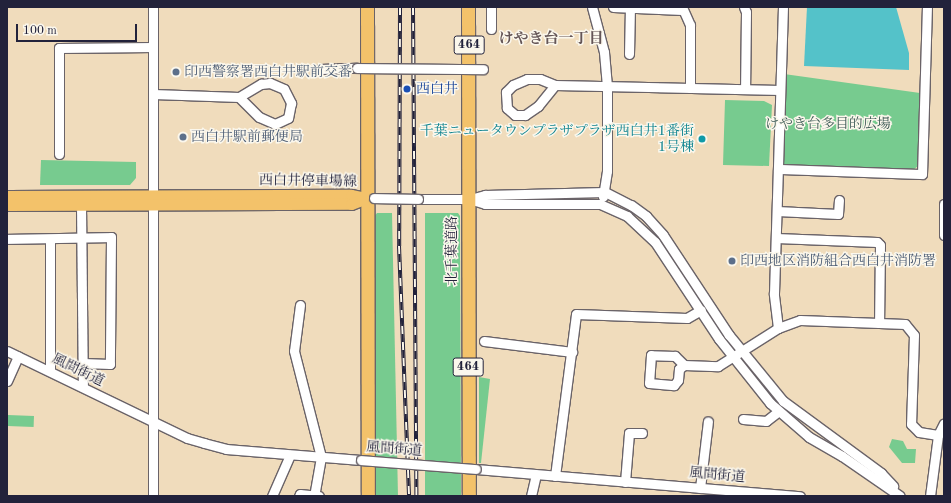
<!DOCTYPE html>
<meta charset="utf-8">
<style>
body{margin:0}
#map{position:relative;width:951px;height:503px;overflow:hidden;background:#f0dcbc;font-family:"Old Standard TT","Noto Serif JP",serif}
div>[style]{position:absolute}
.green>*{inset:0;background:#77cb8f;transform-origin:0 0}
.water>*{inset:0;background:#54c2c9}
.roads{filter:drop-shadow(1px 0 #6a6368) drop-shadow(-1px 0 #6a6368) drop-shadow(0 1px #6a6368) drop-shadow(0 -1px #6a6368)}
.minor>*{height:9px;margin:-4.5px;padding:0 4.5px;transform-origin:4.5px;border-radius:4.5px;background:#fff}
.major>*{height:11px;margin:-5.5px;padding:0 5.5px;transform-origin:5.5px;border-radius:5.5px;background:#f3c26a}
.highway>*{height:13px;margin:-6.5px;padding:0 6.5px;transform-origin:6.5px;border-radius:6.5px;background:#f3c26a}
.rail>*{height:4px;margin-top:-2px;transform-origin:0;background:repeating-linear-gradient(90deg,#fbf7ec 0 8px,#22223b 0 16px);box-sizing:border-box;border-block:1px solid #22223b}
.bridges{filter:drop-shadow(1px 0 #6a6368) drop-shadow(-1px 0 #6a6368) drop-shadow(0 1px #6a6368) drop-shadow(0 -1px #6a6368)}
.minor-bridge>*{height:9px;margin:-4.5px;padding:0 4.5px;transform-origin:4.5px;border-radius:4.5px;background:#fff}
.dots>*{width:11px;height:11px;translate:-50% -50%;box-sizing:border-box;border:2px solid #fbf7ec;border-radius:50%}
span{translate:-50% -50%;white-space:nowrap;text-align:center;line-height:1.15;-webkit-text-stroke:3px #fbf7ec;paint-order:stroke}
.shield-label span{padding:1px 3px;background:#fbf7ec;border:1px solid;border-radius:3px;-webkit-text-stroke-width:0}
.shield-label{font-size:13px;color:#22223b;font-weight:700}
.service-label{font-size:14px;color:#4e5e75}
.left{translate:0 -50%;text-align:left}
.transit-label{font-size:14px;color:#164399}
.park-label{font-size:14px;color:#405d58}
.culture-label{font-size:14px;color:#0d838f}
.right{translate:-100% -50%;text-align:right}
.street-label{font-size:14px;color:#22223b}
.neighbourhood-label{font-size:15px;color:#645556;font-weight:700}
.frame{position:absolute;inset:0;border:8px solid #22223b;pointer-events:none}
.scale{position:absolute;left:16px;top:24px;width:121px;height:18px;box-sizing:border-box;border:2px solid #22223b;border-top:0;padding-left:5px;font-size:12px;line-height:14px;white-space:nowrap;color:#22223b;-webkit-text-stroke:3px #fbf7ec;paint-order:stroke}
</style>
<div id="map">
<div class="green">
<div style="clip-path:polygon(784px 74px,920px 93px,918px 166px,913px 170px,785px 166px,781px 161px)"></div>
<div style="clip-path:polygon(725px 100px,764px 101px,772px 105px,769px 166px,723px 165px)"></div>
<div style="clip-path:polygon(41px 160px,136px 162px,136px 178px,130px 185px,40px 185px)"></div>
<div style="clip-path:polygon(377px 213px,392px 213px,398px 496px,374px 496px,373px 218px)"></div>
<div style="clip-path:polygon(425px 213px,458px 213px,460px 216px,461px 496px,425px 496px)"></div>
<div style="clip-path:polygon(479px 377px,490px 379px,481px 463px,479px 463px)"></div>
<div style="left:8px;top:415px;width:26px;height:11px;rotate:2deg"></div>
<div style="clip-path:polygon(892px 439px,903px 441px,907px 449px,916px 449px,915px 463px,902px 463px,889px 447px)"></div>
</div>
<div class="water">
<div style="clip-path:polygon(807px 7px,896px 7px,909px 53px,909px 70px,804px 66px)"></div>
</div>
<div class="roads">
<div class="minor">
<div style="left:153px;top:7px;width:489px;rotate:90deg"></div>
<div style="left:491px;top:7px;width:22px;rotate:90deg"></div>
<div style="left:592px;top:7px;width:47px;rotate:75.1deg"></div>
<div style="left:604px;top:52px;width:34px;rotate:85deg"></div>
<div style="left:607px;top:86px;width:85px;rotate:90deg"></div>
<div style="left:607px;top:171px;width:26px;rotate:99deg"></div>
<div style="left:613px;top:7px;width:69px;rotate:2.5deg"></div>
<div style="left:682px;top:7px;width:20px;rotate:66deg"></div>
<div style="left:690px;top:25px;width:63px;rotate:90deg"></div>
<div style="left:744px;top:7px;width:5px;rotate:68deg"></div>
<div style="left:746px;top:12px;width:77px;rotate:90.7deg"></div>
<div style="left:629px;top:54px;width:46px;rotate:-88.8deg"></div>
<div style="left:320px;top:69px;width:37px;rotate:-2deg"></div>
<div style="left:270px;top:83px;width:15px;rotate:23deg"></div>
<div style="left:284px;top:89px;width:16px;rotate:63deg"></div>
<div style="left:291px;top:103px;width:15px;rotate:101deg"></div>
<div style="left:288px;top:118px;width:14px;rotate:155deg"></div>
<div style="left:275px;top:124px;width:17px;rotate:-156deg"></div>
<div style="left:259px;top:117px;width:28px;rotate:-135deg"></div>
<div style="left:239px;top:97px;width:26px;rotate:-31deg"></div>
<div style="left:261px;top:84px;width:9px;rotate:-6deg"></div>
<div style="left:555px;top:85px;width:27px;rotate:129deg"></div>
<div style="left:538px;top:106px;width:16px;rotate:145deg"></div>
<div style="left:525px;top:115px;width:10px;rotate:180deg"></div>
<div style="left:515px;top:115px;width:11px;rotate:-139deg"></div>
<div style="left:507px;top:108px;width:16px;rotate:-94deg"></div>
<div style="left:506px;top:92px;width:10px;rotate:-45deg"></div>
<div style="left:513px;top:85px;width:15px;rotate:-23deg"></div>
<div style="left:527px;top:79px;width:13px"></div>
<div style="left:540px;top:79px;width:16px;rotate:22deg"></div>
<div style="left:555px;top:85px;width:225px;rotate:1.3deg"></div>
<div style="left:153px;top:94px;width:86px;rotate:2deg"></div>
<div style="left:59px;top:154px;width:106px;rotate:-90deg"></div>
<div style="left:59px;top:48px;width:94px;rotate:-0.6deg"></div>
<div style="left:778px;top:169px;width:144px;rotate:2deg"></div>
<div style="left:922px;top:174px;width:167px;rotate:-88.3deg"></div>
<div style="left:418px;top:199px;width:51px"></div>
<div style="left:469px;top:199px;width:17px;rotate:17deg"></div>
<div style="left:485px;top:204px;width:115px"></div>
<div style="left:600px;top:204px;width:30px;rotate:24deg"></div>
<div style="left:627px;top:216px;width:38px;rotate:43deg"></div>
<div style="left:655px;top:242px;width:116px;rotate:56.6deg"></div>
<div style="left:719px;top:339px;width:82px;rotate:51.4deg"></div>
<div style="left:770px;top:403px;width:52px;rotate:41.1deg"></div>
<div style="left:809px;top:437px;width:38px;rotate:30deg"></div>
<div style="left:842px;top:456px;width:70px;rotate:34.6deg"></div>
<div style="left:470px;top:199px;width:16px;rotate:-15deg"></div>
<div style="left:485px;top:195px;width:120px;rotate:-1.4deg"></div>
<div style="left:605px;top:192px;width:29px;rotate:27deg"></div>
<div style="left:631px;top:205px;width:19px;rotate:36deg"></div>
<div style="left:646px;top:216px;width:25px;rotate:48deg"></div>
<div style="left:663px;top:235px;width:120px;rotate:56.6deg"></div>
<div style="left:729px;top:335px;width:85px;rotate:50.7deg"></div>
<div style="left:783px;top:401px;width:122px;rotate:36.3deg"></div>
<div style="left:881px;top:473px;width:18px;rotate:47deg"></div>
<div style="left:944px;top:204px;width:31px;rotate:90deg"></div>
<div style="left:81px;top:205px;width:182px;rotate:89.4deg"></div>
<div style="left:777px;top:211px;width:61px;rotate:2.8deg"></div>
<div style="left:838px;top:214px;width:14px;rotate:-86deg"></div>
<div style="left:776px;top:238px;width:101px;rotate:2.3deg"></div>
<div style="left:877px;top:242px;width:4px;rotate:45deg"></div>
<div style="left:880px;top:245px;width:78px;rotate:90.7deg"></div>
<div style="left:7px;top:239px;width:104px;rotate:-1.1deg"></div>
<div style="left:111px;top:237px;width:127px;rotate:90.5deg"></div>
<div style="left:110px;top:364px;width:27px;rotate:-178deg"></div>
<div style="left:300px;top:305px;width:46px;rotate:97.4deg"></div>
<div style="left:294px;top:351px;width:109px;rotate:75.7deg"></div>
<div style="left:321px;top:457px;width:40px;rotate:100deg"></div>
<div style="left:778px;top:328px;width:35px;rotate:-97deg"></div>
<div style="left:774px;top:293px;width:286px;rotate:-88.2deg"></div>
<div style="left:484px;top:341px;width:89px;rotate:7.1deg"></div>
<div style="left:7px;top:351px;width:200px;rotate:25.8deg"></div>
<div style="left:187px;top:438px;width:18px;rotate:16deg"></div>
<div style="left:204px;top:443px;width:23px;rotate:15deg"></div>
<div style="left:226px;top:449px;width:135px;rotate:4.7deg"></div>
<div style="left:684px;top:365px;width:13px;rotate:-135deg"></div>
<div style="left:675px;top:356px;width:24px;rotate:-178deg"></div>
<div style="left:651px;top:355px;width:28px;rotate:94deg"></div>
<div style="left:649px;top:383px;width:25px;rotate:5deg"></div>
<div style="left:674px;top:385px;width:6px;rotate:-51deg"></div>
<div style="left:678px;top:380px;width:11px;rotate:-85deg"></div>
<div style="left:679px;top:369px;width:6px;rotate:-39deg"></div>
<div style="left:684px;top:365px;width:34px;rotate:2deg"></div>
<div style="left:718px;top:366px;width:71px;rotate:-32.3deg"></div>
<div style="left:778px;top:328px;width:23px;rotate:-20deg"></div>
<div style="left:800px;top:320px;width:105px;rotate:2.2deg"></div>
<div style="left:905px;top:324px;width:14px;rotate:51deg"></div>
<div style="left:914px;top:335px;width:89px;rotate:91.9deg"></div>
<div style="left:911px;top:424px;width:11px;rotate:45deg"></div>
<div style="left:919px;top:432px;width:19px;rotate:9deg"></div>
<div style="left:50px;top:371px;width:132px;rotate:-90deg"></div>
<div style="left:7px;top:381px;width:27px;rotate:-66deg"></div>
<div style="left:743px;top:419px;width:23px;rotate:5deg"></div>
<div style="left:766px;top:421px;width:16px;rotate:-38deg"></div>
<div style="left:476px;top:469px;width:325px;rotate:4.8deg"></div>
<div style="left:555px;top:476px;width:163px;rotate:-82.6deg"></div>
<div style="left:576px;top:314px;width:111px;rotate:2.1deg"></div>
<div style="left:687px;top:318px;width:16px;rotate:-30deg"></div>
<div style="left:625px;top:482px;width:49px;rotate:-85.3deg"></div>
<div style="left:629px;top:433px;width:13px"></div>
<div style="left:700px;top:488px;width:67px;rotate:-83.2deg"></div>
<div style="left:272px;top:496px;width:45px;rotate:-66.3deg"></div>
<div style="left:299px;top:496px;width:2px;rotate:-63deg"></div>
<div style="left:300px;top:494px;width:19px;rotate:6deg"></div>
<div style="left:531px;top:496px;width:22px;rotate:-77deg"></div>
<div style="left:930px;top:496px;width:62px;rotate:-82.5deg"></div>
<div style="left:938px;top:435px;width:13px;rotate:-63deg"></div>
</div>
<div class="major">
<div style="left:7px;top:196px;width:344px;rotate:-0.2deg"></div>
<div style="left:351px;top:195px;width:16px;rotate:11deg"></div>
<div style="left:7px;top:205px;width:344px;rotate:-0.2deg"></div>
<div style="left:351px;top:204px;width:17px;rotate:-21deg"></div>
</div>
<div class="highway">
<div style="left:367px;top:7px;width:489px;rotate:89.9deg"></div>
<div style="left:468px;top:7px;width:489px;rotate:89.9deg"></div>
</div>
</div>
<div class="rail">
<div style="left:400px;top:7px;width:239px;rotate:90.2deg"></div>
<div style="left:399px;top:246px;width:250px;rotate:87.7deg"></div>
<div style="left:413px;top:7px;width:489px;rotate:89.6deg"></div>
</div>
<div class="bridges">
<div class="minor-bridge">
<div style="left:357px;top:68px;width:126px;rotate:0.5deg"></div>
<div style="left:374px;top:198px;width:44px;rotate:1.3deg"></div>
<div style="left:361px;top:460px;width:115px;rotate:4.5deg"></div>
</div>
</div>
<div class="dots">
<div style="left:176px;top:72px;background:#5c6f8a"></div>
<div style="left:407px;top:89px;background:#1a4fb4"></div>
<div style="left:183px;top:137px;background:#5c6f8a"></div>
<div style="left:702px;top:139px;background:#0f9aa8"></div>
<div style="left:732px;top:261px;background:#5c6f8a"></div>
</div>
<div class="shield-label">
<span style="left:469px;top:45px">464</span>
<span style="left:468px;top:367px">464</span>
</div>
<div class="service-label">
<span class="left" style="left:184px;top:72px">印西警察署西白井駅前交番</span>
<span class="left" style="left:191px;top:137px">西白井駅前郵便局</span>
<span class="left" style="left:740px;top:261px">印西地区消防組合西白井消防署</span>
</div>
<div class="transit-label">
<span class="left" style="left:416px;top:89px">西白井</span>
</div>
<div class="park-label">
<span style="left:828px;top:124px">けやき台多目的広場</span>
</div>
<div class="culture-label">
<span class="right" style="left:694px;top:139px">千葉ニュータウンプラザプラザ西白井1番街<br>1号棟</span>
</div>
<div class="street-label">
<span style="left:308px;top:181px;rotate:1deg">西白井停車場線</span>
<span style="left:452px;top:251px;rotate:-90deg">北千葉道路</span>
<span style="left:78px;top:370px;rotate:26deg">風間街道</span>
<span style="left:394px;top:449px;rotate:4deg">風間街道</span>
<span style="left:717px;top:475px;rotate:5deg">風間街道</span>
</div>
<div class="neighbourhood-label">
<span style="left:551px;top:40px">けやき台一丁目</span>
</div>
<div class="frame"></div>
<div class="scale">100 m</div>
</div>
